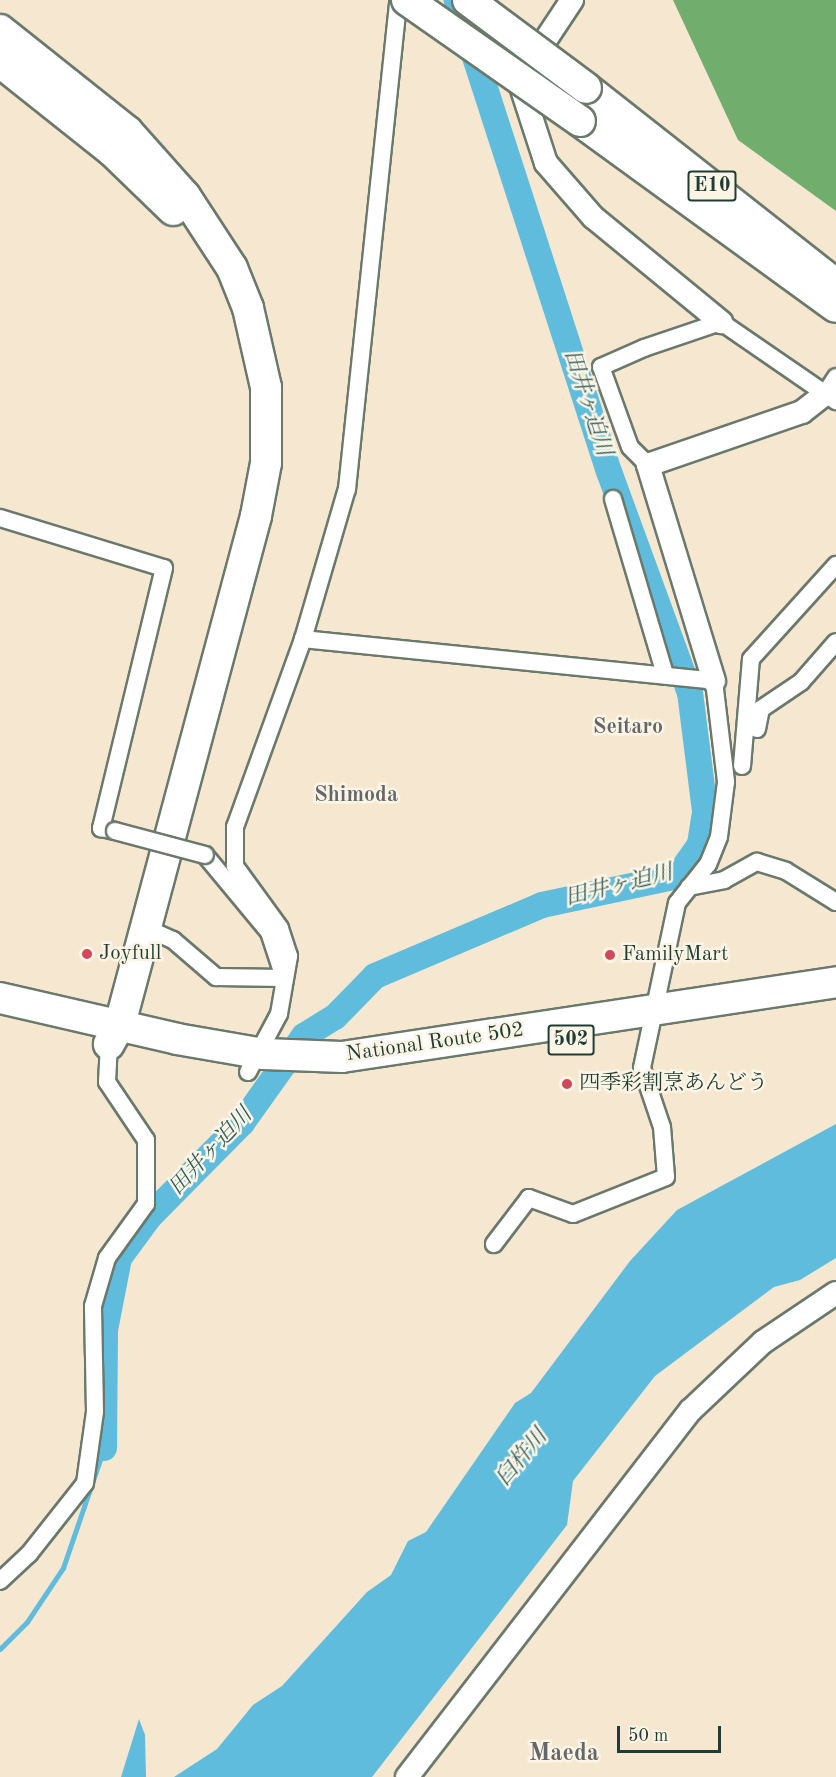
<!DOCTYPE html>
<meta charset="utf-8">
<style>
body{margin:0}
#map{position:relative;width:836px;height:1777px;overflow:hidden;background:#f6e8d0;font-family:"Old Standard TT","Noto Serif JP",serif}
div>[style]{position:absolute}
.forest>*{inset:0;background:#71ae6e}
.water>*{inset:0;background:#5fbcdd}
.stream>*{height:4.5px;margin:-2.25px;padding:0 2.25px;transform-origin:2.25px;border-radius:2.25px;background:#5fbcdd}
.river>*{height:26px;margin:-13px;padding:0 13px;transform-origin:13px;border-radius:13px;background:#5fbcdd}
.roads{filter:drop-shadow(2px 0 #6a796b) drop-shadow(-2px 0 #6a796b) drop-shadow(0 2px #6a796b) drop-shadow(0 -2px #6a796b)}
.street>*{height:16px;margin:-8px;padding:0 8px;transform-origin:8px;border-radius:8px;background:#fff}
.secondary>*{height:22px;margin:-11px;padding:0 11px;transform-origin:11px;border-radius:11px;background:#fff}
.highway>*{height:30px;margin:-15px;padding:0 15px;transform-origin:15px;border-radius:15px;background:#fff}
.bridges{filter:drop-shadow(2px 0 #6a796b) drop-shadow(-2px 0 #6a796b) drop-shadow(0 2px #6a796b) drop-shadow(0 -2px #6a796b)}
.street-bridge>*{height:16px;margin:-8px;padding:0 8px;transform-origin:8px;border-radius:8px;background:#fff}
.highway-bridge>*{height:30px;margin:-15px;padding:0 15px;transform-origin:15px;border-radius:15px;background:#fff}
.dots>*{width:16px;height:16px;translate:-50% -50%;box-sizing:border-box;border:3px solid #fcf5e5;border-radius:50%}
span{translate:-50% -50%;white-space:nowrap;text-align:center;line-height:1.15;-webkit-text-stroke:5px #fcf5e5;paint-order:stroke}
.shield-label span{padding:2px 4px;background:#fcf5e5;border:2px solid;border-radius:4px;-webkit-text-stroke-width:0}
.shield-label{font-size:20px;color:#1f3d34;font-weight:700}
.poi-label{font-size:21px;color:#1f3d34}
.left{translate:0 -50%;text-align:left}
.street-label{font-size:21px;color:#1f3d34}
.water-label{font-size:22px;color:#2f5d5e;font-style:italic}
.neighbourhood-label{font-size:22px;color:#63666a;font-weight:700}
.quarter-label{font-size:24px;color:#63666a;font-weight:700}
.scale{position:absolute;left:617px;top:1726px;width:104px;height:27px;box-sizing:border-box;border:3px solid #1f3d34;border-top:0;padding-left:8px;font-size:18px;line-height:21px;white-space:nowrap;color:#1f3d34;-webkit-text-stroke:4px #fcf5e5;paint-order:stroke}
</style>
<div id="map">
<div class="forest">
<div style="clip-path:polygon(673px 0,836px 0,836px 211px,738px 140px)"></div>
</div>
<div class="water">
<div style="clip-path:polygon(836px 1124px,836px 1258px,800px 1280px,774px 1287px,655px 1376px,573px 1481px,567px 1525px,372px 1777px,174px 1777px,217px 1749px,253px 1705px,282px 1686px,367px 1592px,391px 1575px,408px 1541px,426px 1532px,515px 1403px,531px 1393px,630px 1261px,677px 1210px)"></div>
<div style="clip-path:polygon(139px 1719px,145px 1735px,146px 1777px,121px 1777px)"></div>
</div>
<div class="stream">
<div style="left:0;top:1649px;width:38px;rotate:-45deg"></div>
<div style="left:27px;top:1622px;width:65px;rotate:-56.3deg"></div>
<div style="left:63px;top:1568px;width:127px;rotate:-71.1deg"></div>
</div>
<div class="river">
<div style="left:104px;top:1448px;width:118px;rotate:-89.5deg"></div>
<div style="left:105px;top:1330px;width:73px;rotate:-79deg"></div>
<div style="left:119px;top:1258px;width:52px;rotate:-53.6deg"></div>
<div style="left:150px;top:1216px;width:131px;rotate:-45.3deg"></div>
<div style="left:242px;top:1123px;width:107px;rotate:-54.5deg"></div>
<div style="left:304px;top:1036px;width:36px;rotate:-32deg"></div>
<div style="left:335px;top:1017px;width:57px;rotate:-45.7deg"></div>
<div style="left:375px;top:976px;width:181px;rotate:-23deg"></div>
<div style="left:542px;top:905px;width:139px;rotate:-12deg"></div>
<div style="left:678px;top:876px;width:39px;rotate:-55deg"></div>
<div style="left:700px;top:844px;width:33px;rotate:-81deg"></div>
<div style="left:705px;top:811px;width:119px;rotate:-97.2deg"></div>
<div style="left:690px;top:693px;width:235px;rotate:-110.1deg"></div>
<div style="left:609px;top:472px;width:496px;rotate:-107.9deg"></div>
</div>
<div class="roads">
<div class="street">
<div style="left:825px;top:394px;width:20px;rotate:-57deg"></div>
<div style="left:648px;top:465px;width:25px;rotate:-135deg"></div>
<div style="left:630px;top:447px;width:85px;rotate:-109.9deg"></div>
<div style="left:601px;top:367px;width:47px;rotate:-23.8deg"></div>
<div style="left:644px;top:348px;width:81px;rotate:-18.7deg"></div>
<div style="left:721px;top:322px;width:140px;rotate:34.5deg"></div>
<div style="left:613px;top:499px;width:184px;rotate:73.5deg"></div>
<div style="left:0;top:518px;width:171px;rotate:17deg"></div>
<div style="left:164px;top:568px;width:268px;rotate:103.6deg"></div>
<div style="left:101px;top:828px;width:14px;rotate:12deg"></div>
<div style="left:303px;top:639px;width:413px;rotate:5.8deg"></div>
<div style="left:714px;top:681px;width:102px;rotate:83.2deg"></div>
<div style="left:726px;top:782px;width:55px;rotate:97.3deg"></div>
<div style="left:719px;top:837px;width:29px;rotate:112deg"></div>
<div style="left:708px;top:864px;width:50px;rotate:128.5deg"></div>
<div style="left:677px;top:903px;width:169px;rotate:102deg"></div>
<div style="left:642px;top:1068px;width:62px;rotate:71.3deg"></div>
<div style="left:662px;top:1127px;width:50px;rotate:85.4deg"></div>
<div style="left:666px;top:1177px;width:100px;rotate:158.3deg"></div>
<div style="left:573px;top:1214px;width:47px;rotate:-160deg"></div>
<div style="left:529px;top:1198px;width:58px;rotate:127.3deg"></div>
<div style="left:757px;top:729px;width:20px;rotate:-79deg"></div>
<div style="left:761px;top:709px;width:48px;rotate:-34deg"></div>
<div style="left:801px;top:682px;width:53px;rotate:-48.8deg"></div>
<div style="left:742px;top:766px;width:107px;rotate:-85.2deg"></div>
<div style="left:751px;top:659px;width:127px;rotate:-47.9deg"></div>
<div style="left:205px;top:855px;width:100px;rotate:50.3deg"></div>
<div style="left:269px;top:932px;width:48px;rotate:71.9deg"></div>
<div style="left:689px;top:887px;width:36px;rotate:-11deg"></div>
<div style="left:724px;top:880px;width:38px;rotate:-29deg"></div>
<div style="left:757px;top:862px;width:30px;rotate:17deg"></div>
<div style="left:786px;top:871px;width:59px;rotate:31.8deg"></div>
<div style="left:146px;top:928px;width:30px;rotate:24deg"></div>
<div style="left:173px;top:940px;width:57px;rotate:40.7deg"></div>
<div style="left:216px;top:977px;width:68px;rotate:0.8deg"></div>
<div style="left:248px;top:1072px;width:66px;rotate:-61.9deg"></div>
<div style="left:279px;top:1014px;width:59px;rotate:-80.2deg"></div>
<div style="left:289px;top:956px;width:29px;rotate:-108deg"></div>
<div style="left:280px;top:928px;width:77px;rotate:-126deg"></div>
<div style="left:235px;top:866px;width:39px;rotate:-90deg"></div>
<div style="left:235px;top:827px;width:200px;rotate:-70.1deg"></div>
<div style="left:303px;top:639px;width:156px;rotate:-73.7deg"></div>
<div style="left:347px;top:489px;width:492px;rotate:-84deg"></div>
<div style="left:0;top:1581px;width:40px;rotate:-43deg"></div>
<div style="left:29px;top:1554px;width:90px;rotate:-51.7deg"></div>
<div style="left:85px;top:1483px;width:72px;rotate:-82deg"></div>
<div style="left:95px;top:1412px;width:106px;rotate:-91.1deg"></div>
<div style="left:93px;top:1306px;width:50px;rotate:-73.7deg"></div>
<div style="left:107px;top:1258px;width:67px;rotate:-54.2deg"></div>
<div style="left:146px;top:1204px;width:64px;rotate:-90deg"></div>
<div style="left:146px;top:1140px;width:70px;rotate:-123.9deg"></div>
<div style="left:107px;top:1082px;width:38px;rotate:-87deg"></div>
</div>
<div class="secondary">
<div style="left:572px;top:0;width:96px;rotate:123.5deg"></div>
<div style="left:519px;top:80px;width:87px;rotate:72deg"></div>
<div style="left:546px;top:163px;width:72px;rotate:49deg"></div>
<div style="left:593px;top:217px;width:166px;rotate:39.4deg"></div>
<div style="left:714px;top:681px;width:226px;rotate:-107deg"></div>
<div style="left:648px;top:465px;width:163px;rotate:-19deg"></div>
<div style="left:802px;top:412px;width:29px;rotate:-38deg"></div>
<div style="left:407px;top:1777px;width:463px;rotate:-52.3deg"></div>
<div style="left:690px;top:1411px;width:100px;rotate:-43.4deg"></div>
<div style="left:763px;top:1342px;width:88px;rotate:-33.9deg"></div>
</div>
<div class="highway">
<div style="left:0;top:30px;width:162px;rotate:38.5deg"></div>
<div style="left:127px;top:131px;width:87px;rotate:48.3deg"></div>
<div style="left:185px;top:196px;width:86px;rotate:56.9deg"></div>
<div style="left:232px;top:268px;width:43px;rotate:68.2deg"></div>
<div style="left:248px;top:308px;width:81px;rotate:77.2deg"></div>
<div style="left:266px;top:387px;width:76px;rotate:90deg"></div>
<div style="left:266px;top:463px;width:54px;rotate:100.7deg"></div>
<div style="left:256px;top:516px;width:526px;rotate:104.99deg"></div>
<div style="left:120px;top:1024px;width:23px;rotate:119deg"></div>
<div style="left:0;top:62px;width:143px;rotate:38.5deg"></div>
<div style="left:112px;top:151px;width:85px;rotate:44deg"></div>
<div style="left:586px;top:88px;width:318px;rotate:38.2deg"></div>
<div style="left:580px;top:121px;width:316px;rotate:36deg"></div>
<div style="left:0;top:998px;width:182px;rotate:13deg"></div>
<div style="left:177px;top:1039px;width:88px;rotate:9.8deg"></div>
<div style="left:264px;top:1054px;width:78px;rotate:2.2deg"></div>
<div style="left:342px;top:1057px;width:500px;rotate:-8.6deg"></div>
</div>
</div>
<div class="bridges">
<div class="street-bridge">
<div style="left:115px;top:831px;width:93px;rotate:14.9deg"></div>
</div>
<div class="highway-bridge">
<div style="left:407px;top:0;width:211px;rotate:35deg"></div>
<div style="left:468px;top:0;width:147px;rotate:36.7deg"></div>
</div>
</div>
<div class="dots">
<div style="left:87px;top:954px;background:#d1495b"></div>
<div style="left:610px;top:955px;background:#d1495b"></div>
<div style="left:567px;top:1084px;background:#d1495b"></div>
</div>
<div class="shield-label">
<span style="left:712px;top:186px">E10</span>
<span style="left:571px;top:1040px">502</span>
</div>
<div class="poi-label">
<span class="left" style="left:99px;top:954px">Joyfull</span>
<span class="left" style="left:622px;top:955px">FamilyMart</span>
<span class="left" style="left:579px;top:1084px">四季彩割烹あんどう</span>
</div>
<div class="street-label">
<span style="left:435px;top:1043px;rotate:-8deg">National Route 502</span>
</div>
<div class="water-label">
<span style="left:587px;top:403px;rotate:72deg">田井ヶ迫川</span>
<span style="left:619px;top:886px;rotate:-14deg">田井ヶ迫川</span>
<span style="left:211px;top:1152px;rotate:-47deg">田井ヶ迫川</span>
<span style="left:522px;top:1458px;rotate:-50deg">臼杵川</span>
</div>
<div class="neighbourhood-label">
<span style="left:628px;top:728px">Seitaro</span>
<span style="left:356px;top:796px">Shimoda</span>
</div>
<div class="quarter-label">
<span style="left:564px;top:1755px">Maeda</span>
</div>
<div class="scale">50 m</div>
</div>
